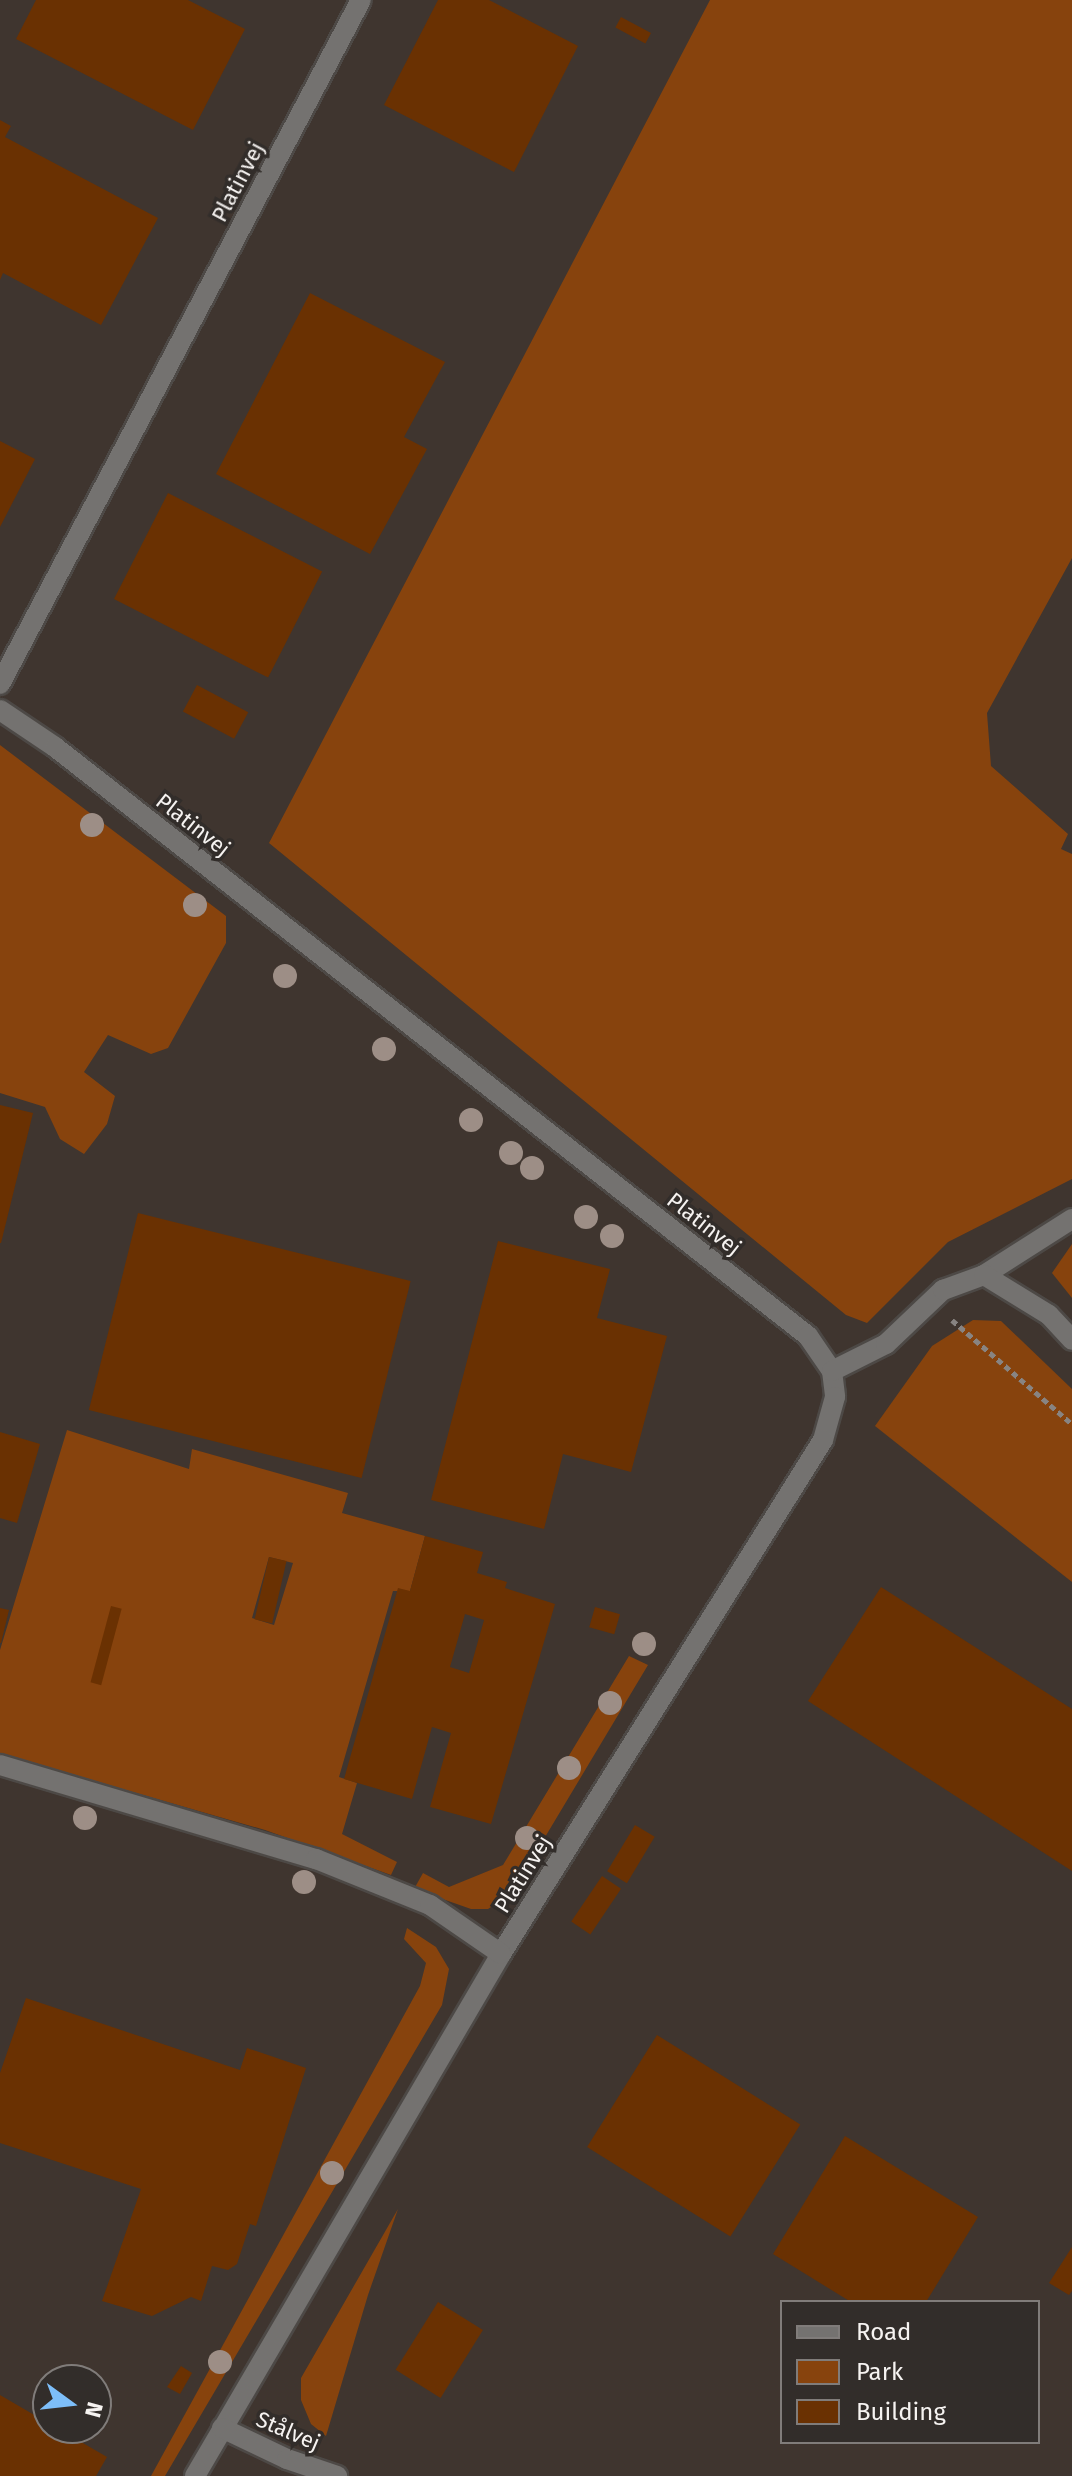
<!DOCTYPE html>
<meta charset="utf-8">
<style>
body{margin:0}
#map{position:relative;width:1072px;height:2476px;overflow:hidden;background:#322d2a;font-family:"Fira Sans",sans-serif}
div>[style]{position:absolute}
.built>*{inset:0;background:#3f352f}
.green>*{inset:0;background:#87430d}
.building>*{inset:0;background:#6a3102;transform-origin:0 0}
.path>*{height:5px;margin-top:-2.5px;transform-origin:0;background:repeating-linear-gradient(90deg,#888482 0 6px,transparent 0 10px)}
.roads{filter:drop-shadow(2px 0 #4d4946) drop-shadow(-2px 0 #4d4946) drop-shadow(0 2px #4d4946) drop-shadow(0 -2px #4d4946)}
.minor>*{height:20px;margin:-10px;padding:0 10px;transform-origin:10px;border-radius:10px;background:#747270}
.trees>*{width:24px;height:24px;margin:-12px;border-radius:50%;background:#9d8e86}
span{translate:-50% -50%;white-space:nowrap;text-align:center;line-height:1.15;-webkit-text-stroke:7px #322d2a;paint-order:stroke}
.street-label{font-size:22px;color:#f6f3f1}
.legend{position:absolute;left:780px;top:2300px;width:260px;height:144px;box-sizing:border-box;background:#322d2a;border:2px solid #807c7a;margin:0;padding:10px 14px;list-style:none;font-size:24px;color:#f6f3f1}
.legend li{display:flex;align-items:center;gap:16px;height:40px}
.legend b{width:40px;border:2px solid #807c7a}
.north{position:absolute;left:32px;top:2364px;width:80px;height:80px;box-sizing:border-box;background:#322d2a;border:2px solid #807c7a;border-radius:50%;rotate:105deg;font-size:22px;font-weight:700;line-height:32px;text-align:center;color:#f6f3f1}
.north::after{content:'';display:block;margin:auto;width:28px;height:36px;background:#7dbef9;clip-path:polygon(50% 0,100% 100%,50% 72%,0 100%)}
</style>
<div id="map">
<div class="built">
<div style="clip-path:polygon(evenodd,0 0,1072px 0,1072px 2476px,0 2476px,0 0,782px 2302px,1038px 2302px,1038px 2442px,782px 2442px,782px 2302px,0 0,48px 2380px,96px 2380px,96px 2428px,48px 2428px,48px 2380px)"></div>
</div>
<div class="green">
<div style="clip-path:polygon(710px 0,1072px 0,1072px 558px,987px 713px,991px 766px,1068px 834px,1061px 849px,1072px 854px,1072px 1179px,948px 1242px,867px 1323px,846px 1315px,269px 843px)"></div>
<div style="clip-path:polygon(0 745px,226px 916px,226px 943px,168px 1048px,151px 1054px,108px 1035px,84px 1072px,115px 1096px,107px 1124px,84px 1154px,60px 1139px,45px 1107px,0 1093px)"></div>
<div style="clip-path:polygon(1072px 1244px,1072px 1298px,1052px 1273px)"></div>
<div style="clip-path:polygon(973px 1320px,1001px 1321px,1072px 1389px,1072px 1582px,875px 1426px,932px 1346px)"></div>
<div style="clip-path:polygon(evenodd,67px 1430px,189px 1469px,192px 1449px,348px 1493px,342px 1513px,425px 1536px,410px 1591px,393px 1591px,339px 1777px,357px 1783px,342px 1834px,397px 1862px,391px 1875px,265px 1830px,0 1754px,0 1650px,67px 1430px,269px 1557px,293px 1563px,274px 1625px,252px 1618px,269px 1557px)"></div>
<div style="clip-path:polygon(629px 1656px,648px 1665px,511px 1894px,488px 1909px,471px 1909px,414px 1889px,423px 1873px,449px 1887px,503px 1865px)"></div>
<div style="clip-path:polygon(407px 1928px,436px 1947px,449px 1969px,442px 2005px,165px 2476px,151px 2476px,420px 1986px,426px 1963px,404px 1939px)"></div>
<div style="clip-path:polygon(398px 2209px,368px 2295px,326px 2436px,311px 2424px,301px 2400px,301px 2378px)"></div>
</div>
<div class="building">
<div style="clip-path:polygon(36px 0,188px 0,245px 29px,193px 130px,16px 39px)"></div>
<div style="clip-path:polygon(438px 0,489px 0,578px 46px,514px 172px,384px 105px)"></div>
<div style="left:621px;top:17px;width:34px;height:12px;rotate:28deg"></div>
<div style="clip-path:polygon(0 120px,11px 126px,5px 137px,158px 218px,101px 325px,3px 273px,0 280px)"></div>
<div style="clip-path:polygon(310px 293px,445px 362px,404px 437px,427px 449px,370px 554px,216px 474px)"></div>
<div style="clip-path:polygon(0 441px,35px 459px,0 527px)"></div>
<div style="left:168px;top:493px;width:173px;height:119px;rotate:27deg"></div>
<div style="left:197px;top:685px;width:58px;height:30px;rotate:28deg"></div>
<div style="clip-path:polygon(0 1105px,33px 1113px,1px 1243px,0 1243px)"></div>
<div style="left:138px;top:1213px;width:281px;height:203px;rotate:14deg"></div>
<div style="clip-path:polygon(498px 1241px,610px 1269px,597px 1318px,667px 1336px,631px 1472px,563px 1454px,544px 1529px,431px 1500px)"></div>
<div style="clip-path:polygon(0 1432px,40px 1444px,17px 1523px,0 1518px)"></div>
<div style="clip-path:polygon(evenodd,425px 1536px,483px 1552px,477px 1573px,507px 1582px,505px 1588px,555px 1604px,491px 1824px,430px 1807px,451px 1733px,432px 1727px,412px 1799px,344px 1779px,398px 1588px,410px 1591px,425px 1536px,465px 1614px,484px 1620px,469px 1673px,450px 1667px,465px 1614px)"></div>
<div style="left:269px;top:1557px;width:18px;height:64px;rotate:13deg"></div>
<div style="clip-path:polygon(881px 1587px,1072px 1709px,1072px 1871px,808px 1701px)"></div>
<div style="left:111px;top:1606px;width:11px;height:79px;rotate:15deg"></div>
<div style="left:595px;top:1607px;width:26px;height:21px;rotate:16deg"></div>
<div style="clip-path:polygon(0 1608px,9px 1610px,1px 1643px,0 1643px)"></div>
<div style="left:635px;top:1825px;width:23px;height:54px;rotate:31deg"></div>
<div style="left:602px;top:1876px;width:23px;height:55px;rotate:34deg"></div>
<div style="clip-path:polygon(26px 1998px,240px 2070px,247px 2048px,306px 2068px,256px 2226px,250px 2224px,237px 2264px,228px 2270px,212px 2266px,201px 2301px,191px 2297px,152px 2316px,102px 2301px,141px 2189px,0 2143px,0 2073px)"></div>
<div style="left:657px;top:2035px;width:169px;height:132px;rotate:32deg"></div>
<div style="clip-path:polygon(845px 2136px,978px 2217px,926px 2302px,851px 2302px,773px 2254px)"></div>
<div style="clip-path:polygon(1072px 2247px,1072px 2291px,1069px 2295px,1049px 2283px)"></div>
<div style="left:438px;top:2302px;width:53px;height:80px;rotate:32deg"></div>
<div style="clip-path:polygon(181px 2366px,192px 2373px,180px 2394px,167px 2387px)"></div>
<div style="clip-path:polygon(0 2395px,48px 2423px,48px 2428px,57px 2428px,107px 2457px,96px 2476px,0 2476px)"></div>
</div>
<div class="path">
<div style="left:952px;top:1320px;width:159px;rotate:40.9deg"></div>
</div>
<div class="roads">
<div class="minor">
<div style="left:0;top:684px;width:773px;rotate:-62.18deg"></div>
<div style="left:0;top:710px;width:66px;rotate:33.9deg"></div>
<div style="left:55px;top:747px;width:956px;rotate:38.03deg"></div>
<div style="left:808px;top:1336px;width:42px;rotate:55.6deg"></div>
<div style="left:832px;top:1371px;width:26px;rotate:83deg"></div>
<div style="left:835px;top:1397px;width:45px;rotate:105.6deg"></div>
<div style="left:823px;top:1440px;width:607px;rotate:122.07deg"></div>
<div style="left:501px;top:1954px;width:605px;rotate:120.38deg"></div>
<div style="left:984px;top:1275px;width:104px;rotate:-32.5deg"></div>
<div style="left:832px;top:1371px;width:60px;rotate:-26.6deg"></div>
<div style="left:886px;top:1344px;width:79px;rotate:-43.5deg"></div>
<div style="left:943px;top:1290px;width:44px;rotate:-20.1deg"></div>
<div style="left:984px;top:1275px;width:76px;rotate:31.6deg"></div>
<div style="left:1049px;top:1315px;width:34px;rotate:47deg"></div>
<div style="left:0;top:1765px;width:330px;rotate:16.6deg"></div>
<div style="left:316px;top:1859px;width:123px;rotate:22deg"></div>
<div style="left:430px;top:1905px;width:86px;rotate:34.6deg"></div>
<div style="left:222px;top:2428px;width:72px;rotate:25.5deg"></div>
<div style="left:287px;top:2459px;width:53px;rotate:18.8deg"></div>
</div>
</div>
<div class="trees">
<div style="left:92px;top:825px"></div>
<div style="left:195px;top:905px"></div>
<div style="left:285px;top:976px"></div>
<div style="left:384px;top:1049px"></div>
<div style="left:471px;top:1120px"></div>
<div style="left:511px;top:1153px"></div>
<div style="left:532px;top:1168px"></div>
<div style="left:586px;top:1217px"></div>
<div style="left:612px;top:1236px"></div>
<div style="left:644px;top:1644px"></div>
<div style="left:610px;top:1703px"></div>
<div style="left:569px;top:1768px"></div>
<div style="left:85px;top:1818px"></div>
<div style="left:527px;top:1838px"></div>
<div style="left:304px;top:1882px"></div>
<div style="left:332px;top:2173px"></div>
<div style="left:220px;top:2362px"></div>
</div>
<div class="street-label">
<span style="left:238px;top:182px;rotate:-62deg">Platinvej</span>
<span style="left:193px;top:825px;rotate:38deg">Platinvej</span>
<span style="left:704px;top:1224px;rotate:38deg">Platinvej</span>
<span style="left:523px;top:1874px;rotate:-58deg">Platinvej</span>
<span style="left:288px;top:2431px;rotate:23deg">Stålvej</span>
</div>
<ul class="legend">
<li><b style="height:10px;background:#747270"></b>Road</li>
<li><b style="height:22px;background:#87430d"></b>Park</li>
<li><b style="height:22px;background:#6a3102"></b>Building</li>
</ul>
<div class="north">N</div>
</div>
